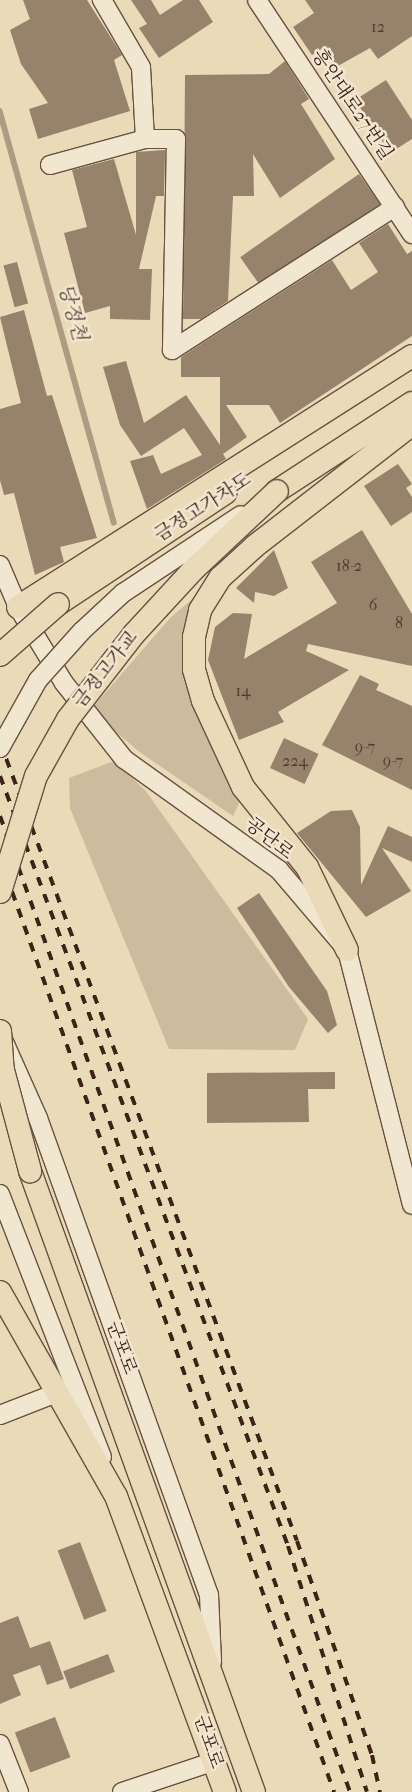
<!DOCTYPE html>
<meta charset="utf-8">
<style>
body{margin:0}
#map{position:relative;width:412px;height:1792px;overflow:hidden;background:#e9dab8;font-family:"IM FELL French Canon","Noto Serif KR",serif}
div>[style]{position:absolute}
.green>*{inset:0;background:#ccbb9d}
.stream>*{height:5.5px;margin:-2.75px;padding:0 2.75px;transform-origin:2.75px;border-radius:2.75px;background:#af9b82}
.building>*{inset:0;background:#97826b;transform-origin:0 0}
.roads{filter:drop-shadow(1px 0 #695040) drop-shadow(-1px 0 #695040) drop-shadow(0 1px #695040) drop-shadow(0 -1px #695040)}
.minor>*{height:18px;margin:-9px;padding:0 9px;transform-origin:9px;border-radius:9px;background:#f1e7d1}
.major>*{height:22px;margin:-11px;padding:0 11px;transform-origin:11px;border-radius:11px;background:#e9dab8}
.rail>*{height:4px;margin-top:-2px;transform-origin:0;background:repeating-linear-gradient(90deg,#3e2218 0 9px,transparent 0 18px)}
.bridges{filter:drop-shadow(1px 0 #695040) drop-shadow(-1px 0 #695040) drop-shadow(0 1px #695040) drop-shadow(0 -1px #695040)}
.minor-bridge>*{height:18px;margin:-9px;padding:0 9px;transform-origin:9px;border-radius:9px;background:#f1e7d1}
.major-bridge>*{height:22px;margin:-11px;padding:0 11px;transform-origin:11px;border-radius:11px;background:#e9dab8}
span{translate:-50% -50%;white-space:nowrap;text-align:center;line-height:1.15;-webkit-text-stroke:5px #f1e7d1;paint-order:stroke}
.number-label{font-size:16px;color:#543a2d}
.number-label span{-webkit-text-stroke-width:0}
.street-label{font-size:19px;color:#3e2218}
.water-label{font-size:20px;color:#604638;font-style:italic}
</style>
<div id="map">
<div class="green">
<div style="clip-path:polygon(211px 583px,188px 626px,240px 801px,233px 816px,141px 753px,112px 729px,94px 706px,170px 618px)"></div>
<div style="clip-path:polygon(114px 761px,145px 790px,308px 1019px,295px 1050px,169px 1049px,70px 808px,69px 778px)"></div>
</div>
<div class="stream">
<div style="left:0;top:111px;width:427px;rotate:74.5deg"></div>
</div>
<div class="building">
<div style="clip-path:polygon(23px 0,87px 0,122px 55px,114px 60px,130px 111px,38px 139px,29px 109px,48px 103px,21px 64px,10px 30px,30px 19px)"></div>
<div style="clip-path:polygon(131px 0,151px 0,160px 15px,183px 0,199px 0,213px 22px,159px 58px,139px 28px,147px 24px)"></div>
<div style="clip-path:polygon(305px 0,412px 0,412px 36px,378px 59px,370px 48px,336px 67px,324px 47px,312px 55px,293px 27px,314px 13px)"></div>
<div style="clip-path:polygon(285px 61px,309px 99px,301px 104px,335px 159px,280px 198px,253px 154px,254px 196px,233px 196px,228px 301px,201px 319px,183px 319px,185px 75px,269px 74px)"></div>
<div style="clip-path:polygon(386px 80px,412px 120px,412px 139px,390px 153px,355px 100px)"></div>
<div style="clip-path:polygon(165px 150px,164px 196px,156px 196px,139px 269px,152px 269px,150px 320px,110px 319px,110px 306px,85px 313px,64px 233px,87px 227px,72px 170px,114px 159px,136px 235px,136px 152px)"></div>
<div style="left:359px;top:174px;width:37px;height:145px;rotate:55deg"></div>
<div style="clip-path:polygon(388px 224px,407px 254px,412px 251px,412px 336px,280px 423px,269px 405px,226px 405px,247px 437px,223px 454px,226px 459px,147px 509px,130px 461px,153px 455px,161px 474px,202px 455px,184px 428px,141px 456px,120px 425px,103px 367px,126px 361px,144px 423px,186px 395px,220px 445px,220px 377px,181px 377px,181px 357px,332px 260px,351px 290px,378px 272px,359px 243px)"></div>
<div style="left:17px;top:262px;width:43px;height:14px;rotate:75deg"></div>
<div style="clip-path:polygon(24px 310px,47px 396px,52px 395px,97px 538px,60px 547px,64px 562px,35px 575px,14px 493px,4px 495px,0 480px,0 409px,21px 403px,0 317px)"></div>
<div style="clip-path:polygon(398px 464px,412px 484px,406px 488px,412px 497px,412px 512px,391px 526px,364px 486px)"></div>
<div style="clip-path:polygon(362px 530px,412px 614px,412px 666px,308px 644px,306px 651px,349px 670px,278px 712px,284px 722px,239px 740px,208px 660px,215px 627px,233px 613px,252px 614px,244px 659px,337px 603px,311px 562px)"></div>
<div style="clip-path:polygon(274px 550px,288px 588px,274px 596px,255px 592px,254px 603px,236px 588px)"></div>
<div style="clip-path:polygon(360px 675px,379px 684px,376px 690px,412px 706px,412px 790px,322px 745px)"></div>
<div style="left:284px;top:738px;width:38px;height:33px;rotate:25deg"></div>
<div style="clip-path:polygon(352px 810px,360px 827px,361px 885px,388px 826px,412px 837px,412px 862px,382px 848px,411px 891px,366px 917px,297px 833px,331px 811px)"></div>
<div style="clip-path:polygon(259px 893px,327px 991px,337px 1025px,328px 1033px,289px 987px,237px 908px)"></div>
<div style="clip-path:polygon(335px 1072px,335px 1089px,308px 1089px,309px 1122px,207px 1123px,207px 1073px)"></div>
<div style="left:80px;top:1542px;width:74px;height:24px;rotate:69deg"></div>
<div style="clip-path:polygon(18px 1616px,30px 1648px,50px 1641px,64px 1679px,47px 1685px,40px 1665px,13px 1675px,21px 1695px,0 1704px,0 1623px)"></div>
<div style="left:108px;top:1654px;width:19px;height:48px;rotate:69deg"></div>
<div style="left:55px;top:1717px;width:43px;height:43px;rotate:69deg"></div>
</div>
<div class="roads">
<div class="minor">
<div style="left:257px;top:0;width:281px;rotate:56.5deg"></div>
<div style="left:145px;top:139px;width:31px"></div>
<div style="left:176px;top:139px;width:211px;rotate:91.1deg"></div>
<div style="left:50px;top:165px;width:98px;rotate:-15.3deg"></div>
<div style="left:145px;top:139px;width:72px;rotate:-93.2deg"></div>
<div style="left:141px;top:67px;width:78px;rotate:-120.2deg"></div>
<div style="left:172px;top:350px;width:265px;rotate:-32.7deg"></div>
<div style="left:0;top:565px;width:46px;rotate:66.8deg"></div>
<div style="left:18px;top:607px;width:89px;rotate:58.8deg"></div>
<div style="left:64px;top:683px;width:97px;rotate:51.7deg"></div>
<div style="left:124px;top:759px;width:191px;rotate:35.6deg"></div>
<div style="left:279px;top:870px;width:105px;rotate:49.6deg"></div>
<div style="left:347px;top:950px;width:263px;rotate:75.7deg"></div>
<div style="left:4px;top:1042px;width:83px;rotate:65.9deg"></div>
<div style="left:38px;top:1118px;width:507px;rotate:70.28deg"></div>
<div style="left:209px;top:1595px;width:67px;rotate:87.4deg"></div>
<div style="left:0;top:1194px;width:282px;rotate:68.8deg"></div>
<div style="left:0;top:1415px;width:63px;rotate:-21.3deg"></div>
<div style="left:0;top:1744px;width:52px;rotate:68.4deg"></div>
<div style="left:122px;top:1792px;width:98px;rotate:-18.4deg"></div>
</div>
<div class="major">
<div style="left:277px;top:491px;width:161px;rotate:-33.1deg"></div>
<div style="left:58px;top:604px;width:201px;rotate:-33.6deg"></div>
<div style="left:18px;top:607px;width:467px;rotate:-32.5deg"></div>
<div style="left:347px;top:950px;width:92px;rotate:-115.7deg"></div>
<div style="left:307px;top:867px;width:102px;rotate:-128.7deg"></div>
<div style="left:243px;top:787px;width:95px;rotate:-114.9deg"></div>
<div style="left:203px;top:701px;width:33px;rotate:-106deg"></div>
<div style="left:194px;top:669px;width:32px;rotate:-90deg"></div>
<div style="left:194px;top:637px;width:28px;rotate:-77deg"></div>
<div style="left:200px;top:610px;width:38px;rotate:-58deg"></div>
<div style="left:220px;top:578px;width:47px;rotate:-42.4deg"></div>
<div style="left:255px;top:546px;width:199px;rotate:-37.8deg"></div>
<div style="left:30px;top:1171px;width:660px;rotate:70.17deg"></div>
<div style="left:0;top:1292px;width:235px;rotate:60.4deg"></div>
<div style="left:116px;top:1496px;width:315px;rotate:69.8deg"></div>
</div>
</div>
<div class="rail">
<div style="left:0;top:742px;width:852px;rotate:69.61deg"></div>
<div style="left:297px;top:1541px;width:227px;rotate:70.7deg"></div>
<div style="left:372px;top:1755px;width:38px;rotate:78deg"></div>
<div style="left:0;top:776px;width:822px;rotate:69.49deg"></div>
<div style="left:288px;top:1546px;width:258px;rotate:72.2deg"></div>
<div style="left:0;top:816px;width:1037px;rotate:70.27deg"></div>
<div style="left:0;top:858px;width:992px;rotate:70.32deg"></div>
</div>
<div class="bridges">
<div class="minor-bridge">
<div style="left:0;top:748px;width:78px;rotate:-60.8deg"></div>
<div style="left:38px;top:680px;width:66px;rotate:-48.1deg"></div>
<div style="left:82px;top:631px;width:56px;rotate:-42.8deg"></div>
<div style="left:123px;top:593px;width:141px;rotate:-33.5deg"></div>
</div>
<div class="major-bridge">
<div style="left:0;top:655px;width:77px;rotate:-41.3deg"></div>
<div style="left:0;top:892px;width:121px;rotate:-72.8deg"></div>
<div style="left:36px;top:776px;width:65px;rotate:-60.7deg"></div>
<div style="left:68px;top:719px;width:108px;rotate:-52.2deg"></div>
<div style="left:134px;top:634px;width:87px;rotate:-47.3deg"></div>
<div style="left:193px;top:570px;width:115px;rotate:-43.2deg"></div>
<div style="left:0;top:1031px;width:39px;rotate:86deg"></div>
<div style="left:3px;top:1070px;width:105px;rotate:75deg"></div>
</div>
</div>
<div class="number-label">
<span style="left:378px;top:27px">12</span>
<span style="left:349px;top:566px">18-2</span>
<span style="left:373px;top:605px">6</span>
<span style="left:399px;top:623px">8</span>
<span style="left:243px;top:691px">14</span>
<span style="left:365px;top:747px">9-7</span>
<span style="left:295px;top:761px">224</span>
<span style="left:393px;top:761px">9-7</span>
</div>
<div class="street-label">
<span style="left:352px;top:105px;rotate:56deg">흥안대로27번길</span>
<span style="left:203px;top:508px;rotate:-33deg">금정고가차도</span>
<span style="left:106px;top:670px;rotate:-52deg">금정고가교</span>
<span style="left:269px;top:839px;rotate:38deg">공단로</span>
<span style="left:121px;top:1348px;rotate:70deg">군포로</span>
<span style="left:208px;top:1742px;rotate:71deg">군포로</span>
</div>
<div class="water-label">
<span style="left:73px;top:312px;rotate:74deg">당정천</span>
</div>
</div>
